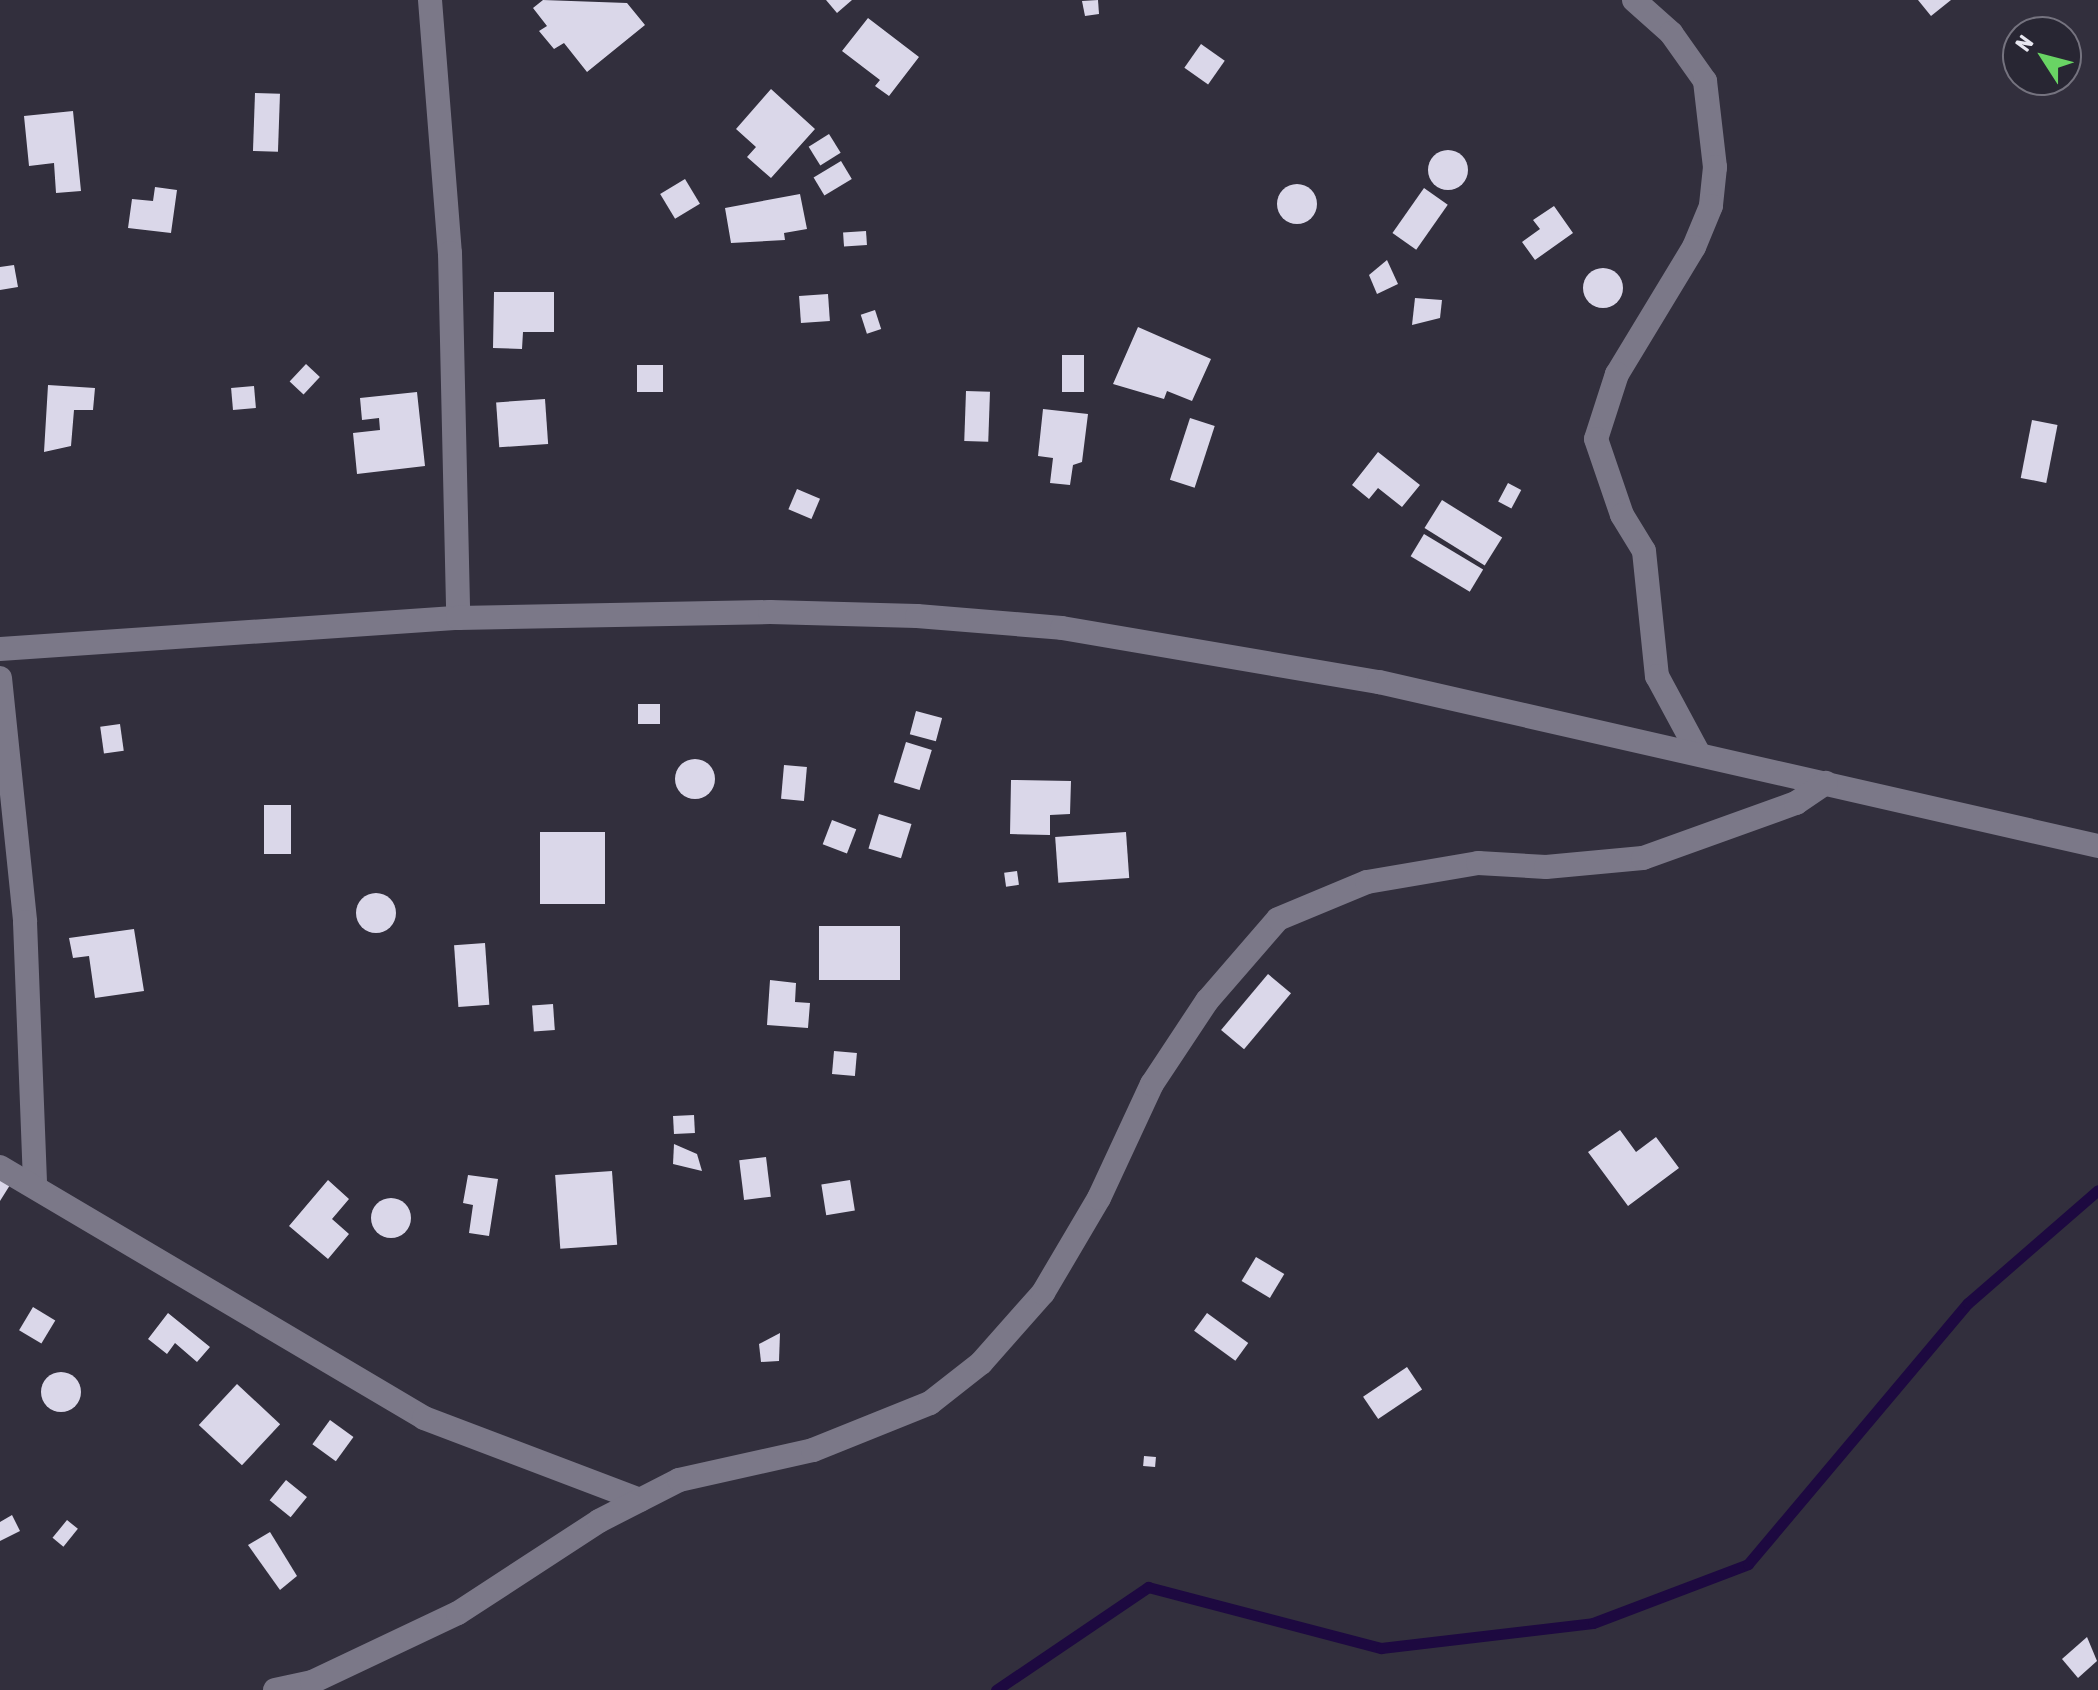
<!DOCTYPE html>
<style>
body{margin:0}
#map{position:relative;width:2098px;height:1690px;overflow:hidden;background:#322f3d;font-family:"Asap Condensed",sans-serif}
div>[style]{position:absolute}
.stream>*{height:11px;margin:-5.5px;padding:0 5.5px;transform-origin:5.5px;border-radius:5.5px;background:#1d0940}
.building>*{inset:0;background:#dad7e9;transform-origin:0 0}
.round{border-radius:50%}
.minor>*{height:24px;margin:-12px;padding:0 12px;transform-origin:12px;border-radius:12px;background:#7b7888}
span{translate:-50% -50%;white-space:nowrap;text-align:center;line-height:1.15;-webkit-text-stroke:8px #282633;paint-order:stroke}
.north{position:absolute;left:2002px;top:16px;width:80px;height:80px;box-sizing:border-box;background:#282633;border:2px solid #75737f;border-radius:50%;rotate:306deg;font-size:22px;font-weight:700;line-height:32px;text-align:center;color:#e8e7f0}
.north::after{content:'';display:block;margin:auto;width:28px;height:36px;background:#69d464;clip-path:polygon(50% 0,100% 100%,50% 72%,0 100%)}
</style>
<div id="map">
<div class="stream">
<div style="left:996px;top:1690px;width:184px;rotate:-34.1deg"></div>
<div style="left:1148px;top:1587px;width:241px;rotate:14.7deg"></div>
<div style="left:1381px;top:1648px;width:213px;rotate:-6.7deg"></div>
<div style="left:1593px;top:1623px;width:166px;rotate:-20.8deg"></div>
<div style="left:1748px;top:1564px;width:341px;rotate:-49.9deg"></div>
<div style="left:1968px;top:1303px;width:172px;rotate:-41deg"></div>
</div>
<div class="building">
<div style="clip-path:polygon(543px 0,627px 3px,645px 25px,587px 72px,564px 43px,554px 49px,539px 31px,547px 26px,533px 8px)"></div>
<div style="clip-path:polygon(826px 0,852px 0,837px 13px)"></div>
<div style="clip-path:polygon(1098px 0,1099px 14px,1085px 16px,1082px 1px)"></div>
<div style="clip-path:polygon(1918px 0,1951px 0,1931px 16px)"></div>
<div style="clip-path:polygon(868px 18px,919px 57px,889px 96px,875px 86px,880px 80px,842px 51px)"></div>
<div style="left:1201px;top:44px;width:29px;height:29px;rotate:35deg"></div>
<div style="clip-path:polygon(771px 89px,815px 129px,771px 178px,747px 157px,756px 147px,736px 129px)"></div>
<div style="left:255px;top:93px;width:25px;height:58px;rotate:2deg"></div>
<div style="clip-path:polygon(73px 111px,81px 191px,56px 193px,54px 163px,29px 166px,24px 116px)"></div>
<div style="left:829px;top:134px;width:22px;height:24px;rotate:58deg"></div>
<div class="round" style="left:1428px;top:150px;width:40px;height:40px"></div>
<div style="left:841px;top:161px;width:21px;height:32px;rotate:59deg"></div>
<div style="left:685px;top:179px;width:29px;height:29px;rotate:59deg"></div>
<div class="round" style="left:1277px;top:184px;width:40px;height:40px"></div>
<div style="clip-path:polygon(155px 187px,177px 190px,171px 233px,128px 228px,132px 199px,153px 201px)"></div>
<div style="left:1424px;top:188px;width:29px;height:55px;rotate:35deg"></div>
<div style="clip-path:polygon(800px 194px,807px 229px,784px 233px,785px 240px,731px 243px,725px 208px)"></div>
<div style="clip-path:polygon(1554px 206px,1573px 233px,1535px 260px,1522px 242px,1540px 229px,1533px 220px)"></div>
<div style="left:866px;top:231px;width:14px;height:23px;rotate:86deg"></div>
<div style="clip-path:polygon(1387px 260px,1398px 284px,1377px 294px,1369px 275px)"></div>
<div style="clip-path:polygon(14px 265px,18px 287px,0 290px,0 267px)"></div>
<div class="round" style="left:1583px;top:268px;width:40px;height:40px"></div>
<div style="clip-path:polygon(494px 292px,554px 292px,554px 332px,523px 332px,522px 349px,493px 348px)"></div>
<div style="left:828px;top:294px;width:27px;height:29px;rotate:86deg"></div>
<div style="clip-path:polygon(1415px 298px,1442px 300px,1440px 318px,1412px 325px)"></div>
<div style="left:875px;top:310px;width:20px;height:15px;rotate:72deg"></div>
<div style="clip-path:polygon(1138px 327px,1211px 359px,1192px 401px,1167px 391px,1164px 399px,1113px 384px)"></div>
<div style="left:1062px;top:355px;width:22px;height:37px"></div>
<div style="left:306px;top:364px;width:19px;height:24px;rotate:43deg"></div>
<div style="left:637px;top:365px;width:26px;height:27px"></div>
<div style="clip-path:polygon(48px 385px,95px 388px,93px 410px,74px 410px,71px 446px,44px 452px)"></div>
<div style="left:254px;top:386px;width:22px;height:23px;rotate:85deg"></div>
<div style="left:966px;top:391px;width:24px;height:50px;rotate:2deg"></div>
<div style="clip-path:polygon(417px 392px,425px 466px,357px 474px,353px 433px,380px 430px,379px 418px,362px 420px,360px 398px)"></div>
<div style="left:545px;top:399px;width:45px;height:49px;rotate:86deg"></div>
<div style="clip-path:polygon(1043px 409px,1088px 414px,1082px 462px,1073px 465px,1070px 485px,1050px 483px,1053px 458px,1038px 456px)"></div>
<div style="left:1190px;top:418px;width:26px;height:65px;rotate:18deg"></div>
<div style="left:2032px;top:420px;width:26px;height:59px;rotate:11deg"></div>
<div style="clip-path:polygon(1378px 452px,1420px 485px,1402px 507px,1378px 488px,1369px 499px,1352px 485px)"></div>
<div style="left:1508px;top:483px;width:15px;height:21px;rotate:28deg"></div>
<div style="left:797px;top:489px;width:25px;height:22px;rotate:23deg"></div>
<div style="left:1442px;top:500px;width:71px;height:33px;rotate:32deg"></div>
<div style="left:1424px;top:534px;width:69px;height:26px;rotate:31deg"></div>
<div style="left:660px;top:704px;width:20px;height:22px;rotate:90deg"></div>
<div style="left:916px;top:711px;width:27px;height:24px;rotate:15deg"></div>
<div style="left:120px;top:724px;width:27px;height:20px;rotate:82deg"></div>
<div style="left:906px;top:742px;width:27px;height:42px;rotate:17deg"></div>
<div class="round" style="left:675px;top:759px;width:40px;height:40px"></div>
<div style="left:784px;top:765px;width:23px;height:34px;rotate:5deg"></div>
<div style="clip-path:polygon(1011px 780px,1071px 781px,1070px 814px,1050px 815px,1050px 835px,1010px 834px)"></div>
<div style="left:264px;top:805px;width:27px;height:49px"></div>
<div style="left:879px;top:814px;width:34px;height:36px;rotate:17deg"></div>
<div style="left:832px;top:820px;width:26px;height:26px;rotate:21deg"></div>
<div style="left:540px;top:832px;width:65px;height:72px"></div>
<div style="left:1126px;top:832px;width:46px;height:71px;rotate:86deg"></div>
<div style="left:1017px;top:871px;width:14px;height:13px;rotate:82deg"></div>
<div class="round" style="left:356px;top:893px;width:40px;height:40px"></div>
<div style="left:819px;top:926px;width:81px;height:54px"></div>
<div style="clip-path:polygon(134px 929px,144px 991px,95px 998px,89px 956px,73px 958px,69px 938px)"></div>
<div style="left:485px;top:943px;width:62px;height:31px;rotate:86deg"></div>
<div style="left:1268px;top:974px;width:30px;height:73px;rotate:40deg"></div>
<div style="clip-path:polygon(770px 980px,796px 983px,795px 1002px,810px 1003px,808px 1028px,767px 1025px)"></div>
<div style="left:553px;top:1004px;width:26px;height:21px;rotate:86deg"></div>
<div style="left:834px;top:1051px;width:23px;height:23px;rotate:5deg"></div>
<div style="left:694px;top:1115px;width:18px;height:21px;rotate:87deg"></div>
<div style="clip-path:polygon(1620px 1130px,1636px 1152px,1656px 1137px,1679px 1168px,1628px 1206px,1588px 1152px)"></div>
<div style="clip-path:polygon(674px 1144px,697px 1154px,702px 1171px,673px 1164px)"></div>
<div style="left:766px;top:1157px;width:40px;height:27px;rotate:83deg"></div>
<div style="left:612px;top:1171px;width:74px;height:57px;rotate:86deg"></div>
<div style="clip-path:polygon(468px 1175px,498px 1179px,489px 1236px,469px 1233px,473px 1205px,463px 1203px)"></div>
<div style="clip-path:polygon(0 1179px,10px 1185px,0 1201px)"></div>
<div style="clip-path:polygon(328px 1180px,349px 1199px,332px 1219px,349px 1234px,328px 1259px,289px 1226px)"></div>
<div style="left:850px;top:1180px;width:31px;height:29px;rotate:81deg"></div>
<div class="round" style="left:371px;top:1198px;width:40px;height:40px"></div>
<div style="left:1256px;top:1257px;width:33px;height:28px;rotate:31deg"></div>
<div style="left:33px;top:1307px;width:26px;height:27px;rotate:31deg"></div>
<div style="clip-path:polygon(168px 1313px,210px 1347px,197px 1362px,175px 1343px,167px 1354px,148px 1339px)"></div>
<div style="left:1207px;top:1313px;width:51px;height:22px;rotate:36deg"></div>
<div style="clip-path:polygon(780px 1333px,779px 1361px,761px 1362px,759px 1344px)"></div>
<div style="left:1407px;top:1367px;width:27px;height:53px;rotate:56deg"></div>
<div class="round" style="left:41px;top:1372px;width:40px;height:40px"></div>
<div style="left:237px;top:1384px;width:59px;height:56px;rotate:43deg"></div>
<div style="left:330px;top:1420px;width:29px;height:30px;rotate:36deg"></div>
<div style="left:1144px;top:1456px;width:12px;height:10px;rotate:5deg"></div>
<div style="left:286px;top:1480px;width:27px;height:26px;rotate:39deg"></div>
<div style="clip-path:polygon(12px 1515px,20px 1531px,0 1541px,0 1522px)"></div>
<div style="left:67px;top:1520px;width:14px;height:23px;rotate:39deg"></div>
<div style="clip-path:polygon(270px 1532px,297px 1576px,280px 1590px,248px 1545px)"></div>
<div style="clip-path:polygon(2087px 1637px,2097px 1661px,2078px 1678px,2062px 1659px)"></div>
</div>
<div class="minor">
<div style="left:430px;top:0;width:254px;rotate:85.5deg"></div>
<div style="left:450px;top:253px;width:365px;rotate:88.7deg"></div>
<div style="left:1634px;top:0;width:50px;rotate:41.7deg"></div>
<div style="left:1671px;top:33px;width:59px;rotate:54.7deg"></div>
<div style="left:1705px;top:81px;width:87px;rotate:83.4deg"></div>
<div style="left:1715px;top:167px;width:39px;rotate:96deg"></div>
<div style="left:1711px;top:206px;width:44px;rotate:112.5deg"></div>
<div style="left:1694px;top:247px;width:149px;rotate:121.2deg"></div>
<div style="left:1617px;top:374px;width:68px;rotate:107.9deg"></div>
<div style="left:1596px;top:439px;width:80px;rotate:71.1deg"></div>
<div style="left:1622px;top:515px;width:42px;rotate:58.6deg"></div>
<div style="left:1644px;top:551px;width:126px;rotate:84.1deg"></div>
<div style="left:1657px;top:676px;width:89px;rotate:61.7deg"></div>
<div style="left:0;top:649px;width:459px;rotate:-3.9deg"></div>
<div style="left:458px;top:618px;width:312px;rotate:-1.1deg"></div>
<div style="left:770px;top:612px;width:147px;rotate:1.6deg"></div>
<div style="left:917px;top:616px;width:145px;rotate:4.7deg"></div>
<div style="left:1062px;top:628px;width:322px;rotate:9.7deg"></div>
<div style="left:1379px;top:682px;width:737px;rotate:12.85deg"></div>
<div style="left:0;top:678px;width:245px;rotate:84.1deg"></div>
<div style="left:25px;top:922px;width:263px;rotate:87.8deg"></div>
<div style="left:0;top:1167px;width:493px;rotate:30.6deg"></div>
<div style="left:424px;top:1418px;width:231px;rotate:20.8deg"></div>
<div style="left:275px;top:1690px;width:38px;rotate:-12deg"></div>
<div style="left:312px;top:1682px;width:161px;rotate:-25.3deg"></div>
<div style="left:458px;top:1613px;width:168px;rotate:-33.1deg"></div>
<div style="left:599px;top:1521px;width:90px;rotate:-27.1deg"></div>
<div style="left:679px;top:1480px;width:137px;rotate:-12.6deg"></div>
<div style="left:813px;top:1450px;width:126px;rotate:-21.9deg"></div>
<div style="left:930px;top:1403px;width:65px;rotate:-38.1deg"></div>
<div style="left:981px;top:1363px;width:94px;rotate:-48.5deg"></div>
<div style="left:1043px;top:1293px;width:110px;rotate:-59.5deg"></div>
<div style="left:1099px;top:1198px;width:126px;rotate:-65.1deg"></div>
<div style="left:1152px;top:1084px;width:100px;rotate:-56.5deg"></div>
<div style="left:1207px;top:1001px;width:108px;rotate:-49.1deg"></div>
<div style="left:1278px;top:919px;width:96px;rotate:-22.6deg"></div>
<div style="left:1367px;top:882px;width:113px;rotate:-9.7deg"></div>
<div style="left:1478px;top:863px;width:68px;rotate:3.4deg"></div>
<div style="left:1546px;top:867px;width:97px;rotate:-5.3deg"></div>
<div style="left:1643px;top:858px;width:163px;rotate:-19.8deg"></div>
<div style="left:1796px;top:803px;width:36px;rotate:-34deg"></div>
</div>
<div class="north">N</div>
</div>
